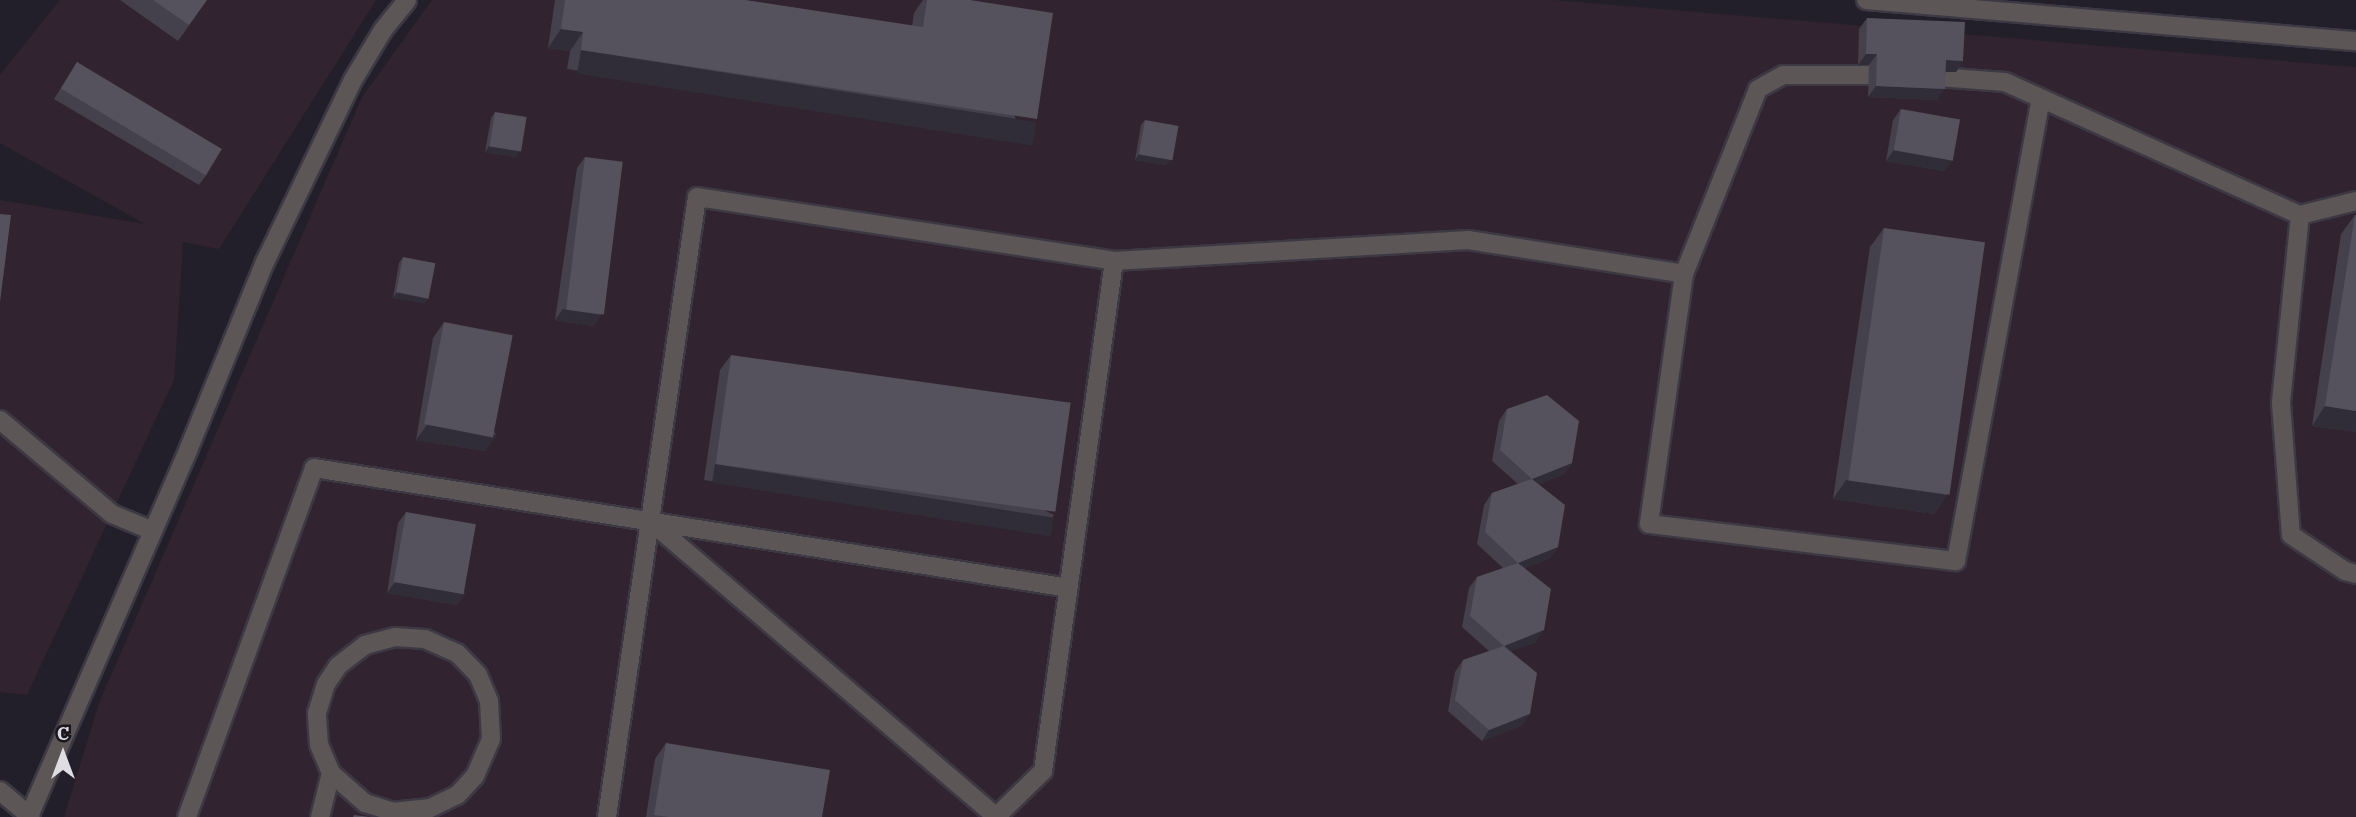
<!DOCTYPE html>
<meta charset="utf-8">
<style>
body{margin:0}
#map{position:relative;width:2356px;height:817px;overflow:hidden;background:#231f2a;font-family:"IBM Plex Serif",serif}
div>[style]{position:absolute}
.industrial>*{inset:0;background:#312330}
.roads{filter:drop-shadow(2px 0 #3d3944) drop-shadow(-2px 0 #3d3944) drop-shadow(0 2px #3d3944) drop-shadow(0 -2px #3d3944)}
.minor>*{height:18px;margin:-9px;padding:0 9px;transform-origin:9px;border-radius:9px;background:#5d5656}
.wall>*{inset:0;background:#45414c}
.shaded-wall>*{inset:0;background:#302c38;transform-origin:0 0}
.building>*{inset:0;background:#55515d;transform-origin:0 0}
span{translate:-50% -50%;white-space:nowrap;text-align:center;line-height:1.15;-webkit-text-stroke:6px #191620;paint-order:stroke}
.north{position:absolute;left:28px;top:719px;width:70px;height:70px;-webkit-text-stroke:5px #191620;paint-order:stroke;rotate:0deg;font-size:19px;font-weight:700;line-height:28px;text-align:center;color:#dfdce4}
.north::after{content:'';display:block;margin:auto;width:24px;height:32px;background:#dfdce4;clip-path:polygon(50% 0,100% 100%,50% 72%,0 100%)}
</style>
<div id="map">
<div class="industrial">
<div style="clip-path:polygon(60px 0,376px 0,219px 249px,183px 242px,174px 380px,27px 695px,0 692px,0 200px,145px 224px,0 143px,0 75px)"></div>
<div style="clip-path:polygon(432px 0,1554px 0,2356px 67px,2356px 817px,64px 817px,99px 703px,362px 97px)"></div>
</div>
<div class="roads">
<div class="minor">
<div style="left:1866px;top:0;width:492px;rotate:4.8deg"></div>
<div style="left:1938px;top:77px;width:67px;rotate:4.3deg"></div>
<div style="left:2005px;top:82px;width:324px;rotate:24.3deg"></div>
<div style="left:2300px;top:215px;width:58px;rotate:-14deg"></div>
<div style="left:2300px;top:215px;width:189px;rotate:95.8deg"></div>
<div style="left:2281px;top:403px;width:132px;rotate:85.7deg"></div>
<div style="left:2291px;top:535px;width:65px;rotate:33.7deg"></div>
<div style="left:2345px;top:571px;width:11px;rotate:15deg"></div>
<div style="left:1684px;top:274px;width:252px;rotate:98deg"></div>
<div style="left:1649px;top:524px;width:309px;rotate:6.9deg"></div>
<div style="left:1956px;top:561px;width:470px;rotate:-79.6deg"></div>
<div style="left:0;top:420px;width:146px;rotate:40deg"></div>
<div style="left:112px;top:514px;width:44px;rotate:22.5deg"></div>
<div style="left:650px;top:521px;width:455px;rotate:40.5deg"></div>
<div style="left:0;top:791px;width:40px;rotate:40deg"></div>
<div style="left:30px;top:814px;width:399px;rotate:-66.5deg"></div>
<div style="left:189px;top:448px;width:201px;rotate:-67.8deg"></div>
<div style="left:265px;top:262px;width:202px;rotate:-64.2deg"></div>
<div style="left:353px;top:80px;width:58px;rotate:-59deg"></div>
<div style="left:383px;top:30px;width:38px;rotate:-51deg"></div>
<div style="left:187px;top:817px;width:371px;rotate:-70deg"></div>
<div style="left:314px;top:468px;width:764px;rotate:9.03deg"></div>
<div style="left:320px;top:817px;width:45px;rotate:-76deg"></div>
<div style="left:331px;top:773px;width:30px;rotate:-113deg"></div>
<div style="left:319px;top:745px;width:32px;rotate:-94deg"></div>
<div style="left:317px;top:713px;width:30px;rotate:-73deg"></div>
<div style="left:326px;top:684px;width:22px;rotate:-56deg"></div>
<div style="left:338px;top:666px;width:34px;rotate:-38deg"></div>
<div style="left:365px;top:645px;width:31px;rotate:-15deg"></div>
<div style="left:395px;top:637px;width:30px;rotate:4deg"></div>
<div style="left:425px;top:639px;width:35px;rotate:24deg"></div>
<div style="left:457px;top:653px;width:30px;rotate:46deg"></div>
<div style="left:478px;top:675px;width:28px;rotate:67deg"></div>
<div style="left:489px;top:701px;width:38px;rotate:87deg"></div>
<div style="left:491px;top:739px;width:40px;rotate:113.4deg"></div>
<div style="left:475px;top:776px;width:26px;rotate:133deg"></div>
<div style="left:457px;top:795px;width:30px;rotate:154deg"></div>
<div style="left:430px;top:808px;width:36px;rotate:174deg"></div>
<div style="left:394px;top:812px;width:30px;rotate:-163deg"></div>
<div style="left:365px;top:803px;width:45px;rotate:-138.6deg"></div>
<div style="left:607px;top:817px;width:626px;rotate:-81.74deg"></div>
<div style="left:697px;top:197px;width:422px;rotate:8.7deg"></div>
<div style="left:1114px;top:261px;width:355px;rotate:-3.4deg"></div>
<div style="left:1468px;top:240px;width:219px;rotate:8.9deg"></div>
<div style="left:1684px;top:274px;width:199px;rotate:-68.2deg"></div>
<div style="left:1758px;top:89px;width:29px;rotate:-29deg"></div>
<div style="left:1783px;top:75px;width:86px"></div>
<div style="left:996px;top:817px;width:66px;rotate:-44.4deg"></div>
<div style="left:1043px;top:771px;width:515px;rotate:-82.07deg"></div>
</div>
</div>
<div class="wall">
<div style="clip-path:polygon(120px 0,207px 0,178px 41px)"></div>
<div style="clip-path:polygon(555px 0,745px 0,912px 26px,914px 13px,923px 0,970px 0,1023px 138px,567px 69px,570px 51px,548px 48px)"></div>
<div style="clip-path:polygon(1867px 18px,1963px 61px,1956px 72px,1946px 72px,1937px 100px,1868px 97px,1869px 65px,1858px 65px,1859px 29px)"></div>
<div style="clip-path:polygon(77px 62px,207px 174px,199px 185px,54px 99px)"></div>
<div style="clip-path:polygon(1901px 109px,1945px 171px,1886px 161px,1893px 120px)"></div>
<div style="clip-path:polygon(495px 112px,516px 157px,485px 152px,491px 118px)"></div>
<div style="clip-path:polygon(1145px 120px,1167px 165px,1135px 160px,1141px 125px)"></div>
<div style="clip-path:polygon(585px 157px,601px 315px,593px 326px,555px 320px,577px 168px)"></div>
<div style="clip-path:polygon(2355px 215px,2356px 215px,2356px 432px,2312px 426px,2341px 234px)"></div>
<div style="clip-path:polygon(1884px 228px,1947px 495px,1934px 514px,1833px 499px,1870px 247px)"></div>
<div style="clip-path:polygon(403px 257px,425px 303px,393px 298px,399px 263px)"></div>
<div style="clip-path:polygon(444px 322px,496px 435px,485px 451px,416px 440px,433px 338px)"></div>
<div style="clip-path:polygon(731px 355px,1054px 515px,1043px 531px,704px 480px,720px 370px)"></div>
<div style="clip-path:polygon(1507px 409px,1572px 463px,1564px 474px,1539px 484px,1558px 547px,1550px 558px,1525px 568px,1536px 642px,1510px 651px,1523px 725px,1482px 741px,1448px 711px,1455px 672px,1463px 660px,1489px 651px,1462px 627px,1469px 588px,1477px 577px,1503px 568px,1477px 544px,1484px 505px,1492px 493px,1518px 484px,1492px 461px,1499px 421px)"></div>
<div style="clip-path:polygon(406px 512px,465px 594px,457px 605px,387px 593px,398px 523px)"></div>
<div style="clip-path:polygon(666px 743px,822px 817px,646px 817px,655px 759px)"></div>
</div>
<div class="shaded-wall">
<div style="clip-path:polygon(561px 29px,583px 32px,570px 51px,548px 48px)"></div>
<div style="left:581px;top:50px;width:461px;height:24px;rotate:9deg"></div>
<div style="clip-path:polygon(1866px 54px,1877px 54px,1869px 65px,1858px 65px)"></div>
<div style="clip-path:polygon(1946px 60px,1963px 61px,1956px 72px,1939px 72px)"></div>
<div style="clip-path:polygon(1876px 86px,1945px 89px,1937px 100px,1868px 97px)"></div>
<div style="clip-path:polygon(489px 146px,520px 151px,516px 157px,485px 152px)"></div>
<div style="clip-path:polygon(1894px 150px,1953px 160px,1945px 171px,1886px 161px)"></div>
<div style="clip-path:polygon(1139px 154px,1171px 159px,1167px 165px,1135px 160px)"></div>
<div style="clip-path:polygon(397px 292px,429px 297px,425px 303px,393px 298px)"></div>
<div style="clip-path:polygon(563px 309px,601px 315px,593px 326px,555px 320px)"></div>
<div style="clip-path:polygon(2325px 406px,2356px 411px,2356px 432px,2312px 426px)"></div>
<div style="clip-path:polygon(427px 425px,496px 435px,485px 451px,416px 440px)"></div>
<div style="clip-path:polygon(1572px 463px,1564px 474px,1524px 490px,1532px 479px)"></div>
<div style="left:715px;top:464px;width:343px;height:19px;rotate:9deg"></div>
<div style="clip-path:polygon(1846px 480px,1947px 495px,1934px 514px,1833px 499px)"></div>
<div style="clip-path:polygon(1558px 547px,1550px 558px,1510px 574px,1518px 563px)"></div>
<div style="clip-path:polygon(395px 582px,465px 594px,457px 605px,387px 593px)"></div>
<div style="clip-path:polygon(1544px 630px,1536px 642px,1496px 657px,1504px 646px)"></div>
<div style="clip-path:polygon(1530px 714px,1523px 725px,1482px 741px,1489px 730px)"></div>
</div>
<div class="building">
<div style="clip-path:polygon(153px 0,207px 0,189px 25px)"></div>
<div style="clip-path:polygon(565px 0,745px 0,923px 27px,927px 0,970px 0,1053px 13px,1037px 119px,581px 50px,583px 32px,561px 29px)"></div>
<div style="clip-path:polygon(1867px 18px,1965px 22px,1963px 61px,1946px 60px,1945px 89px,1876px 86px,1877px 54px,1866px 54px)"></div>
<div style="left:77px;top:62px;width:169px;height:31px;rotate:31deg"></div>
<div style="left:1901px;top:109px;width:60px;height:42px;rotate:10deg"></div>
<div style="left:495px;top:112px;width:32px;height:35px;rotate:9deg"></div>
<div style="left:1145px;top:120px;width:34px;height:35px;rotate:10deg"></div>
<div style="left:585px;top:157px;width:38px;height:154px;rotate:7deg"></div>
<div style="clip-path:polygon(0 214px,11px 215px,0 302px)"></div>
<div style="clip-path:polygon(2355px 215px,2356px 215px,2356px 411px,2325px 406px)"></div>
<div style="left:1884px;top:228px;width:102px;height:255px;rotate:8deg"></div>
<div style="left:403px;top:257px;width:33px;height:36px;rotate:11deg"></div>
<div style="left:444px;top:322px;width:70px;height:104px;rotate:11deg"></div>
<div style="left:731px;top:355px;width:343px;height:110px;rotate:8deg"></div>
<div style="clip-path:polygon(1547px 395px,1579px 421px,1572px 463px,1532px 479px,1565px 505px,1558px 547px,1518px 563px,1551px 589px,1544px 630px,1504px 646px,1470px 616px,1477px 577px,1518px 563px,1485px 532px,1492px 493px,1532px 479px,1500px 450px,1507px 409px)"></div>
<div style="left:406px;top:512px;width:71px;height:71px;rotate:10deg"></div>
<div style="clip-path:polygon(1504px 646px,1537px 673px,1530px 714px,1489px 730px,1455px 700px,1463px 660px)"></div>
<div style="clip-path:polygon(666px 743px,830px 770px,822px 817px,669px 817px,654px 815px)"></div>
<div style="clip-path:polygon(354px 815px,370px 817px,353px 817px)"></div>
</div>
<div class="north">С</div>
</div>
